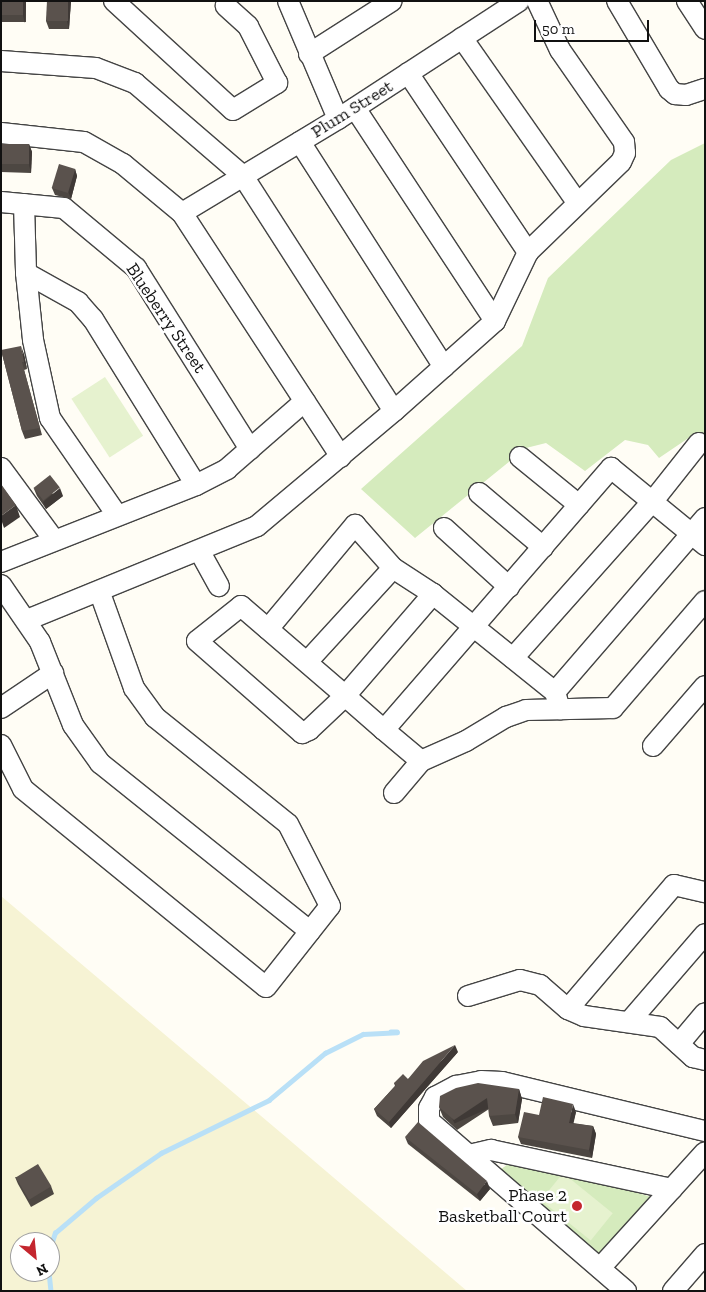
<!DOCTYPE html>
<style>
body{margin:0}
#map{position:relative;width:706px;height:1292px;overflow:hidden;background:#fffdf5;font-family:"Zilla Slab",serif}
div>[style]{position:absolute}
.farmland>*{inset:0;background:#f6f3d4}
.green>*{inset:0;background:#d5ebbd}
.pitch>*{inset:0;background:#e6f2cf;transform-origin:0 0}
.stream>*{height:4.5px;margin:-2.25px;padding:0 2.25px;transform-origin:2.25px;border-radius:2.25px;background:#b9e0f7}
.roads{filter:drop-shadow(1px 0 #444) drop-shadow(-1px 0 #444) drop-shadow(0 1px #444) drop-shadow(0 -1px #444)}
.minor>*{height:20px;margin:-10px;padding:0 10px;transform-origin:10px;border-radius:10px;background:#fff}
.wall>*{inset:0;background:#4d4742;transform-origin:0 0}
.shaded-wall>*{inset:0;background:#3f3936;transform-origin:0 0}
.building>*{inset:0;background:#5a524d;transform-origin:0 0}
.dots>*{width:14px;height:14px;translate:-50% -50%;box-sizing:border-box;border:2px solid #fff;border-radius:50%}
span{translate:-50% -50%;white-space:nowrap;text-align:center;line-height:1.15;-webkit-text-stroke:5px #fff;paint-order:stroke}
.street-label{font-size:18px;color:#111}
.poi-label{font-size:18px;color:#111}
.right{translate:-100% -50%;text-align:right}
.frame{position:absolute;inset:0;border:2px solid #111;pointer-events:none}
.north{position:absolute;left:10px;top:1232px;width:50px;height:50px;box-sizing:border-box;background:#fff;border:1px solid #a0a0a0;border-radius:50%;rotate:152deg;font-size:14px;font-weight:700;line-height:20px;text-align:center;color:#111}
.north::after{content:'';display:block;margin:auto;width:18px;height:22px;background:#c4262e;clip-path:polygon(50% 0,100% 100%,50% 72%,0 100%)}
.scale{position:absolute;left:534px;top:20px;width:115px;height:22px;box-sizing:border-box;border:2px solid #111;border-top:0;padding-left:6px;font-size:15px;line-height:18px;white-space:nowrap;color:#111;-webkit-text-stroke:4px #fff;paint-order:stroke}
</style>
<div id="map">
<div class="farmland">
<div style="clip-path:polygon(evenodd,1px 896px,280px 1132px,467px 1291px,1px 1291px,1px 896px,20px 1242px,50px 1242px,50px 1272px,20px 1272px,20px 1242px)"></div>
</div>
<div class="green">
<div style="clip-path:polygon(705px 143px,705px 441px,690px 437px,659px 458px,648px 445px,625px 440px,585px 471px,546px 443px,526px 448px,415px 538px,361px 489px,522px 346px,548px 278px,671px 160px)"></div>
<div style="clip-path:polygon(511px 1162px,572px 1174px,655px 1198px,601px 1259px,497px 1172px)"></div>
</div>
<div class="pitch">
<div style="left:105px;top:377px;width:70px;height:40px;rotate:57deg"></div>
<div style="left:563px;top:1173px;width:64px;height:35px;rotate:39deg"></div>
</div>
<div class="stream">
<div style="left:50px;top:1248px;width:16px;rotate:-72deg"></div>
<div style="left:55px;top:1233px;width:54px;rotate:-40.5deg"></div>
<div style="left:96px;top:1198px;width:79px;rotate:-34.7deg"></div>
<div style="left:161px;top:1153px;width:120px;rotate:-26.1deg"></div>
<div style="left:269px;top:1100px;width:73px;rotate:-40deg"></div>
<div style="left:325px;top:1053px;width:42px;rotate:-26.6deg"></div>
<div style="left:363px;top:1034px;width:34px;rotate:-3deg"></div>
<div style="left:397px;top:1032px;width:6px;rotate:180deg"></div>
<div style="left:49px;top:1272px;width:19px;rotate:84deg"></div>
</div>
<div class="roads">
<div class="minor">
<div style="left:114px;top:1px;width:161px;rotate:42.5deg"></div>
<div style="left:233px;top:110px;width:52px;rotate:-31.5deg"></div>
<div style="left:277px;top:83px;width:64px;rotate:-117deg"></div>
<div style="left:248px;top:26px;width:30px;rotate:-138deg"></div>
<div style="left:288px;top:1px;width:128px;rotate:67deg"></div>
<div style="left:617px;top:1px;width:102px;rotate:59.4deg"></div>
<div style="left:669px;top:89px;width:8px;rotate:40deg"></div>
<div style="left:675px;top:94px;width:11px;rotate:5deg"></div>
<div style="left:686px;top:95px;width:20px;rotate:-18deg"></div>
<div style="left:687px;top:1px;width:33px;rotate:57deg"></div>
<div style="left:462px;top:38px;width:200px;rotate:55deg"></div>
<div style="left:309px;top:54px;width:98px;rotate:-32.6deg"></div>
<div style="left:1px;top:61px;width:95px;rotate:4.2deg"></div>
<div style="left:96px;top:68px;width:42px;rotate:21deg"></div>
<div style="left:135px;top:83px;width:143px;rotate:40.7deg"></div>
<div style="left:243px;top:176px;width:279px;rotate:57.3deg"></div>
<div style="left:408px;top:73px;width:216px;rotate:56.2deg"></div>
<div style="left:355px;top:108px;width:255px;rotate:56.7deg"></div>
<div style="left:1px;top:133px;width:83px;rotate:6.2deg"></div>
<div style="left:84px;top:142px;width:45px;rotate:29.4deg"></div>
<div style="left:123px;top:164px;width:77px;rotate:39.7deg"></div>
<div style="left:182px;top:213px;width:291px;rotate:56.9deg"></div>
<div style="left:300px;top:142px;width:267px;rotate:57.4deg"></div>
<div style="left:1px;top:202px;width:63px;rotate:5.4deg"></div>
<div style="left:64px;top:208px;width:94px;rotate:39.8deg"></div>
<div style="left:136px;top:268px;width:214px;rotate:57.8deg"></div>
<div style="left:24px;top:204px;width:69px;rotate:88.3deg"></div>
<div style="left:26px;top:273px;width:67px;rotate:84deg"></div>
<div style="left:33px;top:340px;width:80px;rotate:77.7deg"></div>
<div style="left:50px;top:418px;width:118px;rotate:55.4deg"></div>
<div style="left:182px;top:213px;width:182px;rotate:-31.1deg"></div>
<div style="left:338px;top:119px;width:216px;rotate:-33.1deg"></div>
<div style="left:26px;top:273px;width:60px;rotate:29.1deg"></div>
<div style="left:78px;top:302px;width:23px;rotate:49deg"></div>
<div style="left:93px;top:319px;width:195px;rotate:58.2deg"></div>
<div style="left:520px;top:457px;width:76px;rotate:39.1deg"></div>
<div style="left:1px;top:468px;width:89px;rotate:53.6deg"></div>
<div style="left:479px;top:493px;width:84px;rotate:40.2deg"></div>
<div style="left:444px;top:528px;width:88px;rotate:42.2deg"></div>
<div style="left:200px;top:552px;width:39px;rotate:61deg"></div>
<div style="left:1px;top:562px;width:210px;rotate:-21.5deg"></div>
<div style="left:196px;top:485px;width:35px;rotate:-27deg"></div>
<div style="left:227px;top:469px;width:103px;rotate:-41.1deg"></div>
<div style="left:1px;top:585px;width:69px;rotate:55.6deg"></div>
<div style="left:40px;top:642px;width:89px;rotate:68.3deg"></div>
<div style="left:73px;top:725px;width:47px;rotate:54.6deg"></div>
<div style="left:100px;top:763px;width:269px;rotate:38.7deg"></div>
<div style="left:27px;top:620px;width:248px;rotate:-22.2deg"></div>
<div style="left:257px;top:526px;width:179px;rotate:-40deg"></div>
<div style="left:394px;top:411px;width:135px;rotate:-41.7deg"></div>
<div style="left:495px;top:321px;width:76px;rotate:-64.4deg"></div>
<div style="left:528px;top:252px;width:129px;rotate:-44.1deg"></div>
<div style="left:621px;top:162px;width:10px;rotate:-66deg"></div>
<div style="left:625px;top:153px;width:11px;rotate:-95deg"></div>
<div style="left:624px;top:142px;width:112px;rotate:-124.8deg"></div>
<div style="left:560px;top:50px;width:54px;rotate:-115.1deg"></div>
<div style="left:268px;top:629px;width:136px;rotate:-50.1deg"></div>
<div style="left:355px;top:525px;width:57px;rotate:48.5deg"></div>
<div style="left:393px;top:568px;width:48px;rotate:33deg"></div>
<div style="left:433px;top:594px;width:156px;rotate:38.8deg"></div>
<div style="left:555px;top:692px;width:18px;rotate:74deg"></div>
<div style="left:513px;top:658px;width:210px;rotate:-48.3deg"></div>
<div style="left:653px;top:501px;width:74px;rotate:-51.6deg"></div>
<div style="left:307px;top:662px;width:127px;rotate:-47.5deg"></div>
<div style="left:555px;top:692px;width:230px;rotate:-49.2deg"></div>
<div style="left:1px;top:708px;width:63px;rotate:-33.9deg"></div>
<div style="left:384px;top:730px;width:347px;rotate:-49.1deg"></div>
<div style="left:611px;top:468px;width:122px;rotate:39.3deg"></div>
<div style="left:1px;top:745px;width:49px;rotate:63.4deg"></div>
<div style="left:23px;top:789px;width:313px;rotate:39.2deg"></div>
<div style="left:266px;top:987px;width:103px;rotate:-51.7deg"></div>
<div style="left:330px;top:906px;width:92px;rotate:-117.1deg"></div>
<div style="left:288px;top:824px;width:171px;rotate:-141.2deg"></div>
<div style="left:155px;top:717px;width:36px;rotate:-126deg"></div>
<div style="left:134px;top:688px;width:101px;rotate:-109.7deg"></div>
<div style="left:653px;top:746px;width:79px;rotate:-49.1deg"></div>
<div style="left:421px;top:761px;width:48px;rotate:-140deg"></div>
<div style="left:384px;top:730px;width:52px;rotate:-138.9deg"></div>
<div style="left:345px;top:696px;width:6px;rotate:-135deg"></div>
<div style="left:341px;top:692px;width:132px;rotate:-139.3deg"></div>
<div style="left:241px;top:606px;width:56px;rotate:141.5deg"></div>
<div style="left:197px;top:641px;width:140px;rotate:41.2deg"></div>
<div style="left:302px;top:733px;width:8px;rotate:-23deg"></div>
<div style="left:309px;top:730px;width:50px;rotate:-43.4deg"></div>
<div style="left:345px;top:696px;width:135px;rotate:-49.2deg"></div>
<div style="left:394px;top:793px;width:42px;rotate:-49.8deg"></div>
<div style="left:421px;top:761px;width:49px;rotate:-24deg"></div>
<div style="left:466px;top:741px;width:47px;rotate:-31deg"></div>
<div style="left:506px;top:717px;width:21px;rotate:-19deg"></div>
<div style="left:526px;top:710px;width:87px;rotate:-1.3deg"></div>
<div style="left:613px;top:708px;width:141px;rotate:-49.3deg"></div>
<div style="left:468px;top:996px;width:54px;rotate:-17.1deg"></div>
<div style="left:520px;top:980px;width:21px;rotate:14deg"></div>
<div style="left:540px;top:985px;width:37px;rotate:41deg"></div>
<div style="left:568px;top:1009px;width:17px;rotate:24deg"></div>
<div style="left:584px;top:1016px;width:77px;rotate:8.2deg"></div>
<div style="left:660px;top:1027px;width:45px;rotate:42.3deg"></div>
<div style="left:693px;top:1057px;width:12px;rotate:14deg"></div>
<div style="left:568px;top:1009px;width:163px;rotate:-49.5deg"></div>
<div style="left:674px;top:885px;width:32px;rotate:13deg"></div>
<div style="left:629px;top:1022px;width:116px;rotate:-49.2deg"></div>
<div style="left:679px;top:1044px;width:40px;rotate:-50deg"></div>
<div style="left:469px;top:1155px;width:23px;rotate:-13deg"></div>
<div style="left:491px;top:1150px;width:185px;rotate:12.2deg"></div>
<div style="left:600px;top:1268px;width:156px;rotate:-47.8deg"></div>
<div style="left:626px;top:1291px;width:260px;rotate:-139.2deg"></div>
<div style="left:429px;top:1121px;width:13px;rotate:-90deg"></div>
<div style="left:429px;top:1108px;width:13px;rotate:-61deg"></div>
<div style="left:435px;top:1097px;width:24px;rotate:-28deg"></div>
<div style="left:456px;top:1086px;width:25px;rotate:-11deg"></div>
<div style="left:481px;top:1081px;width:21px;rotate:3deg"></div>
<div style="left:502px;top:1082px;width:209px;rotate:13.6deg"></div>
<div style="left:673px;top:1291px;width:49px;rotate:-49.1deg"></div>
</div>
</div>
<div class="wall">
<div style="left:1px;top:1px;width:25px;height:21px"></div>
<div style="clip-path:polygon(47px 1px,71px 1px,69px 29px,49px 29px,46px 21px)"></div>
<div style="clip-path:polygon(1px 144px,29px 144px,32px 152px,31px 173px,1px 172px)"></div>
<div style="clip-path:polygon(75px 169px,77px 176px,71px 199px,55px 195px,52px 188px)"></div>
<div style="clip-path:polygon(1px 350px,24px 354px,27px 369px,24px 370px,42px 435px,25px 439px,22px 431px)"></div>
<div style="clip-path:polygon(34px 489px,63px 496px,46px 509px,37px 496px)"></div>
<div style="clip-path:polygon(458px 1052px,391px 1128px,377px 1116px,374px 1109px,395px 1086px,394px 1083px,408px 1079px)"></div>
<div style="clip-path:polygon(519px 1089px,522px 1099px,518px 1123px,493px 1126px,489px 1116px,489px 1109px,457px 1130px,443px 1117px,439px 1107px)"></div>
<div style="clip-path:polygon(576px 1112px,573px 1123px,593px 1126px,596px 1134px,592px 1158px,521px 1144px,518px 1137px,539px 1115px)"></div>
<div style="clip-path:polygon(405px 1137px,490px 1189px,480px 1201px,408px 1144px)"></div>
<div style="clip-path:polygon(15px 1177px,51px 1186px,54px 1194px,31px 1207px,18px 1184px)"></div>
</div>
<div class="shaded-wall">
<div style="clip-path:polygon(23px 1px,26px 1px,25px 23px,23px 16px)"></div>
<div style="clip-path:polygon(68px 1px,71px 1px,69px 29px,67px 21px)"></div>
<div style="clip-path:polygon(1px 98px,2px 101px,1px 115px)"></div>
<div style="clip-path:polygon(29px 144px,32px 152px,31px 173px,29px 165px)"></div>
<div style="clip-path:polygon(75px 169px,77px 176px,71px 199px,68px 191px)"></div>
<div style="clip-path:polygon(21px 346px,24px 354px,27px 369px,24px 362px)"></div>
<div style="clip-path:polygon(60px 488px,63px 496px,46px 509px,43px 502px)"></div>
<div style="clip-path:polygon(16px 505px,20px 517px,4px 528px,1px 519px,1px 516px)"></div>
<div style="clip-path:polygon(455px 1045px,458px 1052px,391px 1128px,389px 1122px)"></div>
<div style="clip-path:polygon(519px 1089px,522px 1099px,518px 1123px,515px 1114px)"></div>
<div style="left:487px;top:1098px;width:10px;height:40px;rotate:66deg"></div>
<div style="clip-path:polygon(573px 1104px,576px 1112px,572px 1130px,569px 1123px)"></div>
<div style="clip-path:polygon(593px 1126px,596px 1134px,592px 1158px,589px 1150px)"></div>
<div style="clip-path:polygon(487px 1181px,490px 1189px,480px 1201px,477px 1194px)"></div>
</div>
<div class="building">
<div style="left:1px;top:1px;width:22px;height:14px"></div>
<div style="left:47px;top:1px;width:21px;height:20px"></div>
<div style="left:1px;top:144px;width:28px;height:20px"></div>
<div style="left:59px;top:164px;width:17px;height:25px;rotate:17deg"></div>
<div style="clip-path:polygon(21px 346px,24px 362px,22px 362px,40px 428px,22px 431px,1px 350px)"></div>
<div style="left:50px;top:475px;width:16px;height:21px;rotate:52deg"></div>
<div style="clip-path:polygon(1px 484px,16px 505px,1px 516px)"></div>
<div style="clip-path:polygon(455px 1045px,389px 1122px,374px 1109px,396px 1085px,394px 1083px,403px 1074px,408px 1079px,423px 1061px)"></div>
<div style="clip-path:polygon(478px 1083px,519px 1089px,515px 1114px,489px 1116px,487px 1098px,454px 1120px,439px 1107px,440px 1096px,456px 1088px)"></div>
<div style="clip-path:polygon(543px 1097px,573px 1104px,569px 1123px,593px 1126px,589px 1150px,518px 1137px,524px 1112px,539px 1115px)"></div>
<div style="clip-path:polygon(418px 1122px,487px 1181px,477px 1194px,405px 1137px)"></div>
<div style="left:38px;top:1164px;width:26px;height:26px;rotate:59deg"></div>
</div>
<div class="dots">
<div style="left:577px;top:1206px;background:#c4262e"></div>
</div>
<div class="street-label">
<span style="left:352px;top:109px;rotate:-32deg">Plum Street</span>
<span style="left:166px;top:318px;rotate:56deg">Blueberry Street</span>
</div>
<div class="poi-label">
<span class="right" style="left:567px;top:1206px">Phase 2<br>Basketball Court</span>
</div>
<div class="frame"></div>
<div class="north">N</div>
<div class="scale">50 m</div>
</div>
